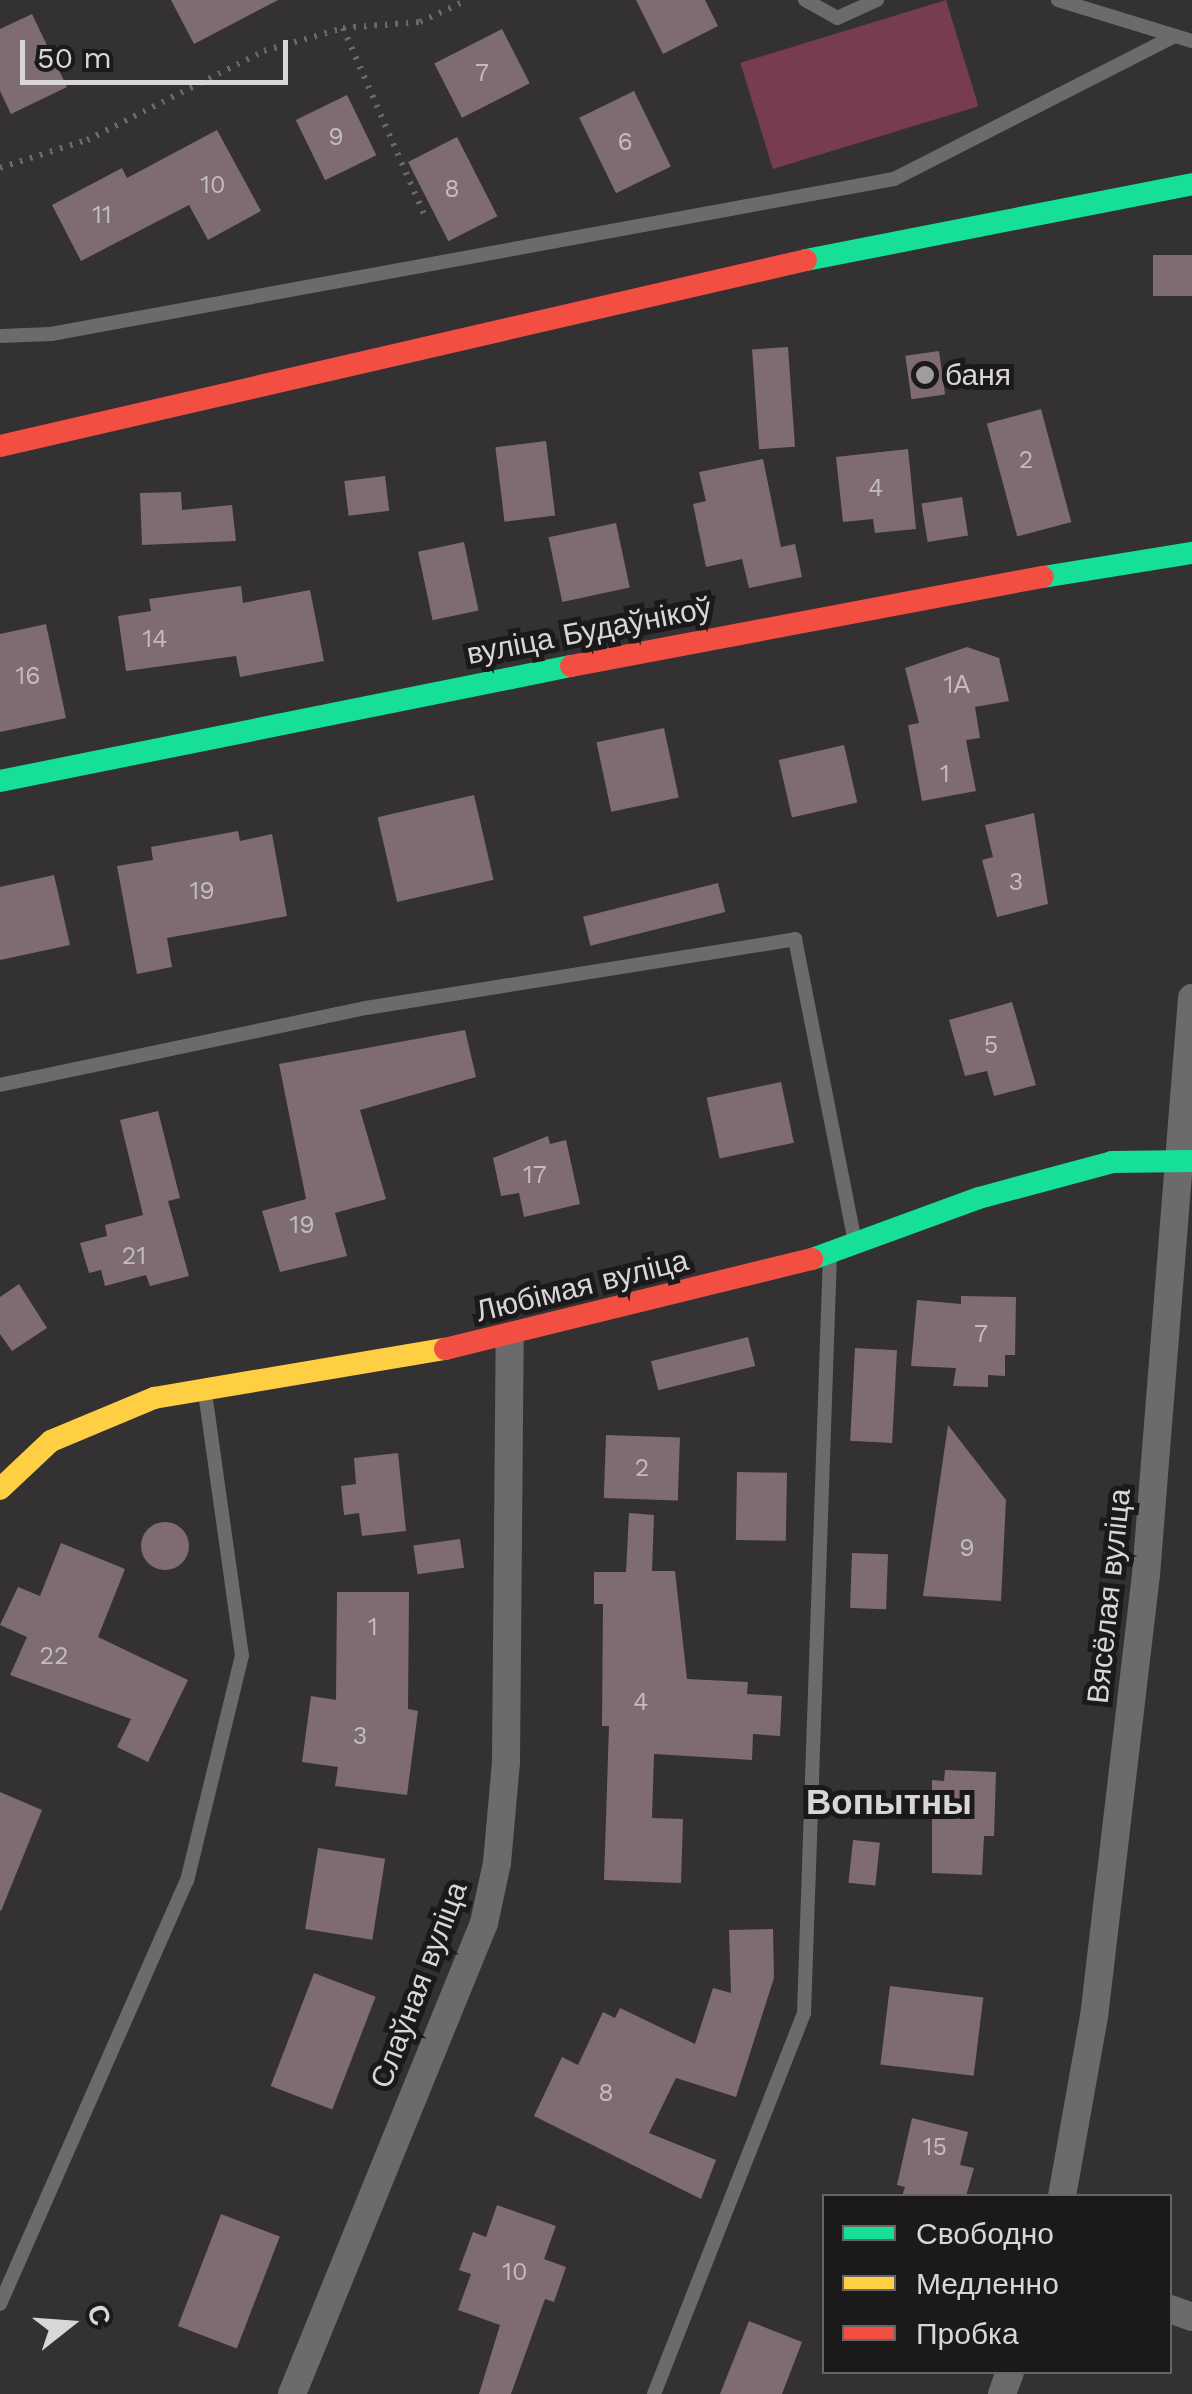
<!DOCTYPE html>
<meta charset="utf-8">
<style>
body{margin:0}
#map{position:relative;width:1192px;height:2394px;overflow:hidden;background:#343132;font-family:"Work Sans",sans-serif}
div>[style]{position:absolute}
.green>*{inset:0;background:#783c52;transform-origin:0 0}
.building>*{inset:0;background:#7f6c72;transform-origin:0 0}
.round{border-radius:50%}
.path>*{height:6px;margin-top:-3px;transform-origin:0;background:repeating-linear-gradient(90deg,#6a6869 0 2.5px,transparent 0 10.5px)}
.lane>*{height:14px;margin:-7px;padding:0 7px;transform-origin:7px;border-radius:7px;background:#6c6b6b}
.street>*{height:28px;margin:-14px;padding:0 14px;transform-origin:14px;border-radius:14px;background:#6c6b6b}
.fast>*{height:22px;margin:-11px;padding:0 11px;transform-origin:11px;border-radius:11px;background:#16e098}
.slow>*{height:22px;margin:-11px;padding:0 11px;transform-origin:11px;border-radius:11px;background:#ffcf43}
.jam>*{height:22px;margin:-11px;padding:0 11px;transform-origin:11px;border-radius:11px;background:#f24e42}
.dots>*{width:28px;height:28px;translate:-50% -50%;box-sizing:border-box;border:5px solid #1b1919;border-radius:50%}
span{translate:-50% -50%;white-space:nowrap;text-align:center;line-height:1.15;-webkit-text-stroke:10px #1b1919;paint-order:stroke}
.number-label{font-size:25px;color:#c2bcbe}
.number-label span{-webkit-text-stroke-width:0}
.poi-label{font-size:30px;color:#d9d6d7}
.left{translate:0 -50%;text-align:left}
.street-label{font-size:30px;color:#d9d6d7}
.quarter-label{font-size:35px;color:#d9d6d7;font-weight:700}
.legend{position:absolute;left:822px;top:2194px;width:350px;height:180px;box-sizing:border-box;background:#1b1919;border:2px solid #676565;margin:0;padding:12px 18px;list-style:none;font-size:30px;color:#d9d6d7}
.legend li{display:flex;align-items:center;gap:20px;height:50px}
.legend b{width:50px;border:2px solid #676565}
.north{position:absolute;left:20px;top:2274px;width:100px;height:100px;-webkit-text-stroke:8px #1b1919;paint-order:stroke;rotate:73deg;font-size:28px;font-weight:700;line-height:40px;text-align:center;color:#d9d6d7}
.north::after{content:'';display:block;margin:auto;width:35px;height:45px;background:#d9d6d7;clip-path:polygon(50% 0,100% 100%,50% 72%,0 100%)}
.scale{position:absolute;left:20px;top:40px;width:268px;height:45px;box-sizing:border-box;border:5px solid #d9d6d7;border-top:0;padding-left:12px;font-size:30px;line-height:35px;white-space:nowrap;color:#d9d6d7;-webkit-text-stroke:8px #1b1919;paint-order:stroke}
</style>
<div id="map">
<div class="green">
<div style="left:946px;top:0;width:111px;height:215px;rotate:73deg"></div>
</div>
<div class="building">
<div style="clip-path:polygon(171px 0,278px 0,194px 44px)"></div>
<div style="clip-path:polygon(636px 0,705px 0,718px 26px,663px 54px)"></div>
<div style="clip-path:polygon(32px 14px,67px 87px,11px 114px,0 91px,0 29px)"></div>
<div style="left:502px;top:29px;width:61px;height:76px;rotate:63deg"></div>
<div style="left:634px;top:91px;width:84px;height:61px;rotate:64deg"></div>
<div style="left:347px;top:95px;width:67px;height:57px;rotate:64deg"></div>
<div style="clip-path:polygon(217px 130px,261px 211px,208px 240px,189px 205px,81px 261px,52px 205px,122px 168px,127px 178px)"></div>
<div style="left:457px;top:137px;width:89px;height:55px;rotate:63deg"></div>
<div style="left:1192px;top:255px;width:41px;height:39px;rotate:90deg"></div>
<div style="left:788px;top:347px;width:100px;height:36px;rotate:86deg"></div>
<div style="left:939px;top:351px;width:44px;height:34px;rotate:82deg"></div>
<div style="left:1041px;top:409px;width:117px;height:56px;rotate:75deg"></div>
<div style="left:546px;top:441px;width:75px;height:51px;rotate:83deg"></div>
<div style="clip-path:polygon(908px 449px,916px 529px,875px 533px,873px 519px,843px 522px,836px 457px)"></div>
<div style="clip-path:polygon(763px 459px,781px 547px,795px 544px,802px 577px,749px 588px,742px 559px,706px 567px,693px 504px,706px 501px,699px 472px)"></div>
<div style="left:385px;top:476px;width:35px;height:41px;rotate:83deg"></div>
<div style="clip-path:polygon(181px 492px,182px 510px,232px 505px,236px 541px,142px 545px,140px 493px)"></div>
<div style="left:962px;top:497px;width:39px;height:41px;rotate:81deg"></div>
<div style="left:616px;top:523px;width:66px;height:69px;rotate:78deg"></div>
<div style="left:464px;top:542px;width:70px;height:47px;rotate:78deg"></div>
<div style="clip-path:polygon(241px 586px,243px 603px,310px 590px,324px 661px,240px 677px,236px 656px,126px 671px,118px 616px,151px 611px,149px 599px)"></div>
<div style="clip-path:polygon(46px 624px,66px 718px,0 732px,0 634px)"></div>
<div style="clip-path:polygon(967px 647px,999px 658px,1009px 701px,975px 707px,980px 738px,966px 740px,976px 791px,922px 801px,908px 725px,919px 723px,905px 668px)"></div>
<div style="left:664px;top:728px;width:71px;height:69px;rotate:78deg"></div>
<div style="left:844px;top:745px;width:59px;height:67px;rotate:77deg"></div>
<div style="left:474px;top:795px;width:87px;height:99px;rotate:77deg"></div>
<div style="clip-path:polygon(1034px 813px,1048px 904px,997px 917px,982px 860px,993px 857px,985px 825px)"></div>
<div style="clip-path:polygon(238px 831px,240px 841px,272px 834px,287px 916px,167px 938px,172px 967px,137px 974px,117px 866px,153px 860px,151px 847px)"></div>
<div style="clip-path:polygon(54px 875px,70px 945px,0 960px,0 887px)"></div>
<div style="left:718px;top:883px;width:30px;height:139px;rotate:76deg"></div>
<div style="clip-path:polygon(1012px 1002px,1036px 1085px,994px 1096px,987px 1071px,965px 1076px,949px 1020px)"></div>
<div style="clip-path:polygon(465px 1030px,476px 1077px,360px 1110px,386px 1199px,335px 1213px,347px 1256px,280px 1272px,262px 1211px,306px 1199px,279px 1064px)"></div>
<div style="left:781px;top:1082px;width:62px;height:76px;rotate:78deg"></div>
<div style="clip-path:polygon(158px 1111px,180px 1198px,168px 1201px,189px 1276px,150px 1286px,146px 1275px,105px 1286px,101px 1270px,89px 1273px,80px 1243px,107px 1236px,105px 1225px,143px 1215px,120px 1120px)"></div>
<div style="clip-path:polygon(548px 1136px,550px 1144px,566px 1140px,580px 1204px,524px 1217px,519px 1193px,501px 1196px,493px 1158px)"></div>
<div style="clip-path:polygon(19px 1284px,47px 1328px,12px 1351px,0 1334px,0 1297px)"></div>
<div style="clip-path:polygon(961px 1296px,1016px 1297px,1015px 1355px,1005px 1355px,1005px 1376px,988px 1375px,988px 1387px,953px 1386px,956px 1368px,911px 1366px,917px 1300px,961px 1304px)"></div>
<div style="left:748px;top:1337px;width:30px;height:100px;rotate:76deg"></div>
<div style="left:855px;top:1348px;width:42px;height:93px;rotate:3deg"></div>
<div style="clip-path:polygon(948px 1425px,1006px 1500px,1001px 1601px,923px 1596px)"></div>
<div style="left:606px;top:1435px;width:74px;height:63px;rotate:2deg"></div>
<div style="clip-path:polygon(398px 1453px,406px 1531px,362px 1536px,359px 1513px,344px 1515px,341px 1486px,356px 1484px,354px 1458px)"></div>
<div style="left:737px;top:1472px;width:50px;height:68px;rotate:1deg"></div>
<div style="clip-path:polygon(629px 1513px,654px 1515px,652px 1571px,675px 1571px,687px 1679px,748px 1682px,747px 1694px,782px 1696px,780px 1736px,753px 1734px,752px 1760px,654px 1754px,652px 1818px,683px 1819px,681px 1883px,604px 1880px,609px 1726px,602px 1726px,603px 1604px,594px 1604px,594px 1572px,626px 1572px)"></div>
<div class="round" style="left:141px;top:1522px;width:48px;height:48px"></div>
<div style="left:460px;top:1539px;width:29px;height:47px;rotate:82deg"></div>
<div style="clip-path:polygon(61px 1543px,125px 1569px,98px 1637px,188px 1680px,148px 1762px,117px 1747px,131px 1719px,10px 1675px,27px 1637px,0 1625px,18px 1587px,40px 1596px)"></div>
<div style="left:852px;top:1553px;width:36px;height:55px;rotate:2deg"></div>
<div style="clip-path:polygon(337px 1592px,409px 1592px,408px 1709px,418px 1711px,407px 1795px,335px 1786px,338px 1767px,302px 1762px,311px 1696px,336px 1700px)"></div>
<div style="clip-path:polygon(945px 1770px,996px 1772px,994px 1836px,984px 1836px,982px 1875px,932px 1873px,932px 1780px,944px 1781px)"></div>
<div style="clip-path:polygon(0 1792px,42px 1810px,1px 1911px,0 1910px)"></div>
<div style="left:853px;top:1840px;width:27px;height:43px;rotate:6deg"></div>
<div style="left:318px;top:1848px;width:68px;height:82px;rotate:9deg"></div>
<div style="clip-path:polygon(773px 1929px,774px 1978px,736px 2097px,676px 2078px,649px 2133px,716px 2160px,701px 2199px,534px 2116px,562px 2057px,578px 2065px,603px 2012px,615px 2018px,620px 2008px,695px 2044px,713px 1988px,731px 1993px,729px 1930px)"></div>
<div style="left:314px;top:1973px;width:66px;height:121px;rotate:21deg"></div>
<div style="left:890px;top:1986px;width:94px;height:79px;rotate:7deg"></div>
<div style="clip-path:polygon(912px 2118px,968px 2132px,960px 2165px,974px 2168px,966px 2196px,902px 2196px,905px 2187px,897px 2185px)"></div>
<div style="clip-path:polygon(497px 2205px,556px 2226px,544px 2259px,566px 2267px,554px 2302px,545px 2299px,511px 2394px,479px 2394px,500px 2325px,458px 2310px,471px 2274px,459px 2270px,473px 2232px,486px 2237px)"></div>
<div style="left:221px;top:2214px;width:63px;height:120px;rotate:21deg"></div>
<div style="clip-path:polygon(749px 2321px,802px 2342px,782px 2394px,720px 2394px)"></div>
</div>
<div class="path">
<div style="left:343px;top:28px;width:203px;rotate:66.5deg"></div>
<div style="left:0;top:168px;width:91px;rotate:-17.8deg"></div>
<div style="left:87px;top:140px;width:198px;rotate:-26.7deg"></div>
<div style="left:264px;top:51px;width:82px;rotate:-16.2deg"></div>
<div style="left:343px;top:28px;width:77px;rotate:-4.5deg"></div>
<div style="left:420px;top:22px;width:52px;rotate:-25.1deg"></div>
</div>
<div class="lane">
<div style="left:805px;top:0;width:37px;rotate:29deg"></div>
<div style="left:837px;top:18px;width:44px;rotate:-24.2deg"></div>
<div style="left:1058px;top:0;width:140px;rotate:17deg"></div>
<div style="left:0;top:336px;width:51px;rotate:-2.2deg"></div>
<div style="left:51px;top:334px;width:857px;rotate:-10.42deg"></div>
<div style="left:894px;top:179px;width:315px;rotate:-27deg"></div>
<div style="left:0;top:1085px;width:374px;rotate:-11.9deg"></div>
<div style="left:366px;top:1008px;width:435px;rotate:-9.1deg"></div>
<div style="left:795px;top:939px;width:309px;rotate:78.8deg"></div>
<div style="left:0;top:2304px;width:462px;rotate:-66.2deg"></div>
<div style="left:187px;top:1881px;width:232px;rotate:-76.3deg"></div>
<div style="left:242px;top:1656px;width:265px;rotate:-98deg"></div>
<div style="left:654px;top:2394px;width:409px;rotate:-68.5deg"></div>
<div style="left:804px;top:2013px;width:759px;rotate:-88.04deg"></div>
</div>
<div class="street">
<div style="left:1062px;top:2196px;width:182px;rotate:-79.9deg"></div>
<div style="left:1094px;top:2017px;width:445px;rotate:-83.3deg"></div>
<div style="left:1146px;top:1575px;width:579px;rotate:-85.44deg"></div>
<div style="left:1170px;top:2309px;width:23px;rotate:20deg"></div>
<div style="left:292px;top:2394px;width:509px;rotate:-67.82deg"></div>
<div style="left:484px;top:1923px;width:61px;rotate:-77.8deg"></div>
<div style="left:497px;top:1863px;width:101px;rotate:-84.9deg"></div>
<div style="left:506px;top:1762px;width:424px;rotate:-89.5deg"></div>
<div style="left:1002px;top:2394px;width:23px;rotate:-70deg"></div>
</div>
<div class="fast">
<div style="left:806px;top:260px;width:393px;rotate:-11.1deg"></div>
<div style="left:1043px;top:577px;width:151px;rotate:-9.2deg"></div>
<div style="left:0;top:781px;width:582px;rotate:-11.39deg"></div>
<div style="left:812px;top:1259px;width:178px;rotate:-20.1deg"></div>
<div style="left:979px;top:1198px;width:138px;rotate:-15.1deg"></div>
<div style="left:1112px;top:1162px;width:80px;rotate:-0.7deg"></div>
</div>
<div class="slow">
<div style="left:0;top:1489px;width:70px;rotate:-43.3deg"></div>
<div style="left:51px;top:1441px;width:112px;rotate:-22.7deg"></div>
<div style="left:154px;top:1398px;width:295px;rotate:-9.6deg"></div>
</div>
<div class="jam">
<div style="left:0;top:446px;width:827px;rotate:-12.99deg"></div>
<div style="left:571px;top:666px;width:480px;rotate:-10.7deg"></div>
<div style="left:445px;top:1349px;width:378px;rotate:-13.8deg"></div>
</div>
<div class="dots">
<div style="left:925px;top:375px;background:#9f9c9d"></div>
</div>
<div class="number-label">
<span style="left:482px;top:73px">7</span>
<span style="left:336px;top:137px">9</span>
<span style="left:625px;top:142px">6</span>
<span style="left:213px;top:185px">10</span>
<span style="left:452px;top:189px">8</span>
<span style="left:102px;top:215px">11</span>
<span style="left:1026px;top:460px">2</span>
<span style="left:876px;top:488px">4</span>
<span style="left:155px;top:639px">14</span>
<span style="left:28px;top:676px">16</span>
<span style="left:957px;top:685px">1А</span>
<span style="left:945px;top:774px">1</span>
<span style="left:1016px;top:882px">3</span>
<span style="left:202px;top:891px">19</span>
<span style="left:991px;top:1045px">5</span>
<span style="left:535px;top:1175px">17</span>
<span style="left:302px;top:1225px">19</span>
<span style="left:134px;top:1256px">21</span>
<span style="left:981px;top:1334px">7</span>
<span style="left:642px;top:1468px">2</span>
<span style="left:967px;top:1548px">9</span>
<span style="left:373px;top:1627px">1</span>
<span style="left:54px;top:1656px">22</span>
<span style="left:641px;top:1702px">4</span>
<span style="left:360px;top:1736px">3</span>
<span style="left:606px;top:2093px">8</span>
<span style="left:935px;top:2147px">15</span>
<span style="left:515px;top:2272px">10</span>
</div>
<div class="poi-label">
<span class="left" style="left:945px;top:375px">баня</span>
</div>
<div class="street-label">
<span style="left:589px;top:631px;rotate:-11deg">вуліца Будаўнікоў</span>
<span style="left:582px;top:1286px;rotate:-14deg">Любімая вуліца</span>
<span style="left:1109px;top:1596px;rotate:-84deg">Вясёлая вуліца</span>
<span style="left:419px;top:1985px;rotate:-69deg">Слаўная вуліца</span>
</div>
<div class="quarter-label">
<span style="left:889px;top:1802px">Вопытны</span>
</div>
<ul class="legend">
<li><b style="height:12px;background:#16e098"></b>Свободно</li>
<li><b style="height:12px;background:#ffcf43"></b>Медленно</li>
<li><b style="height:12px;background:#f24e42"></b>Пробка</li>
</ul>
<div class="north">С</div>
<div class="scale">50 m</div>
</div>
